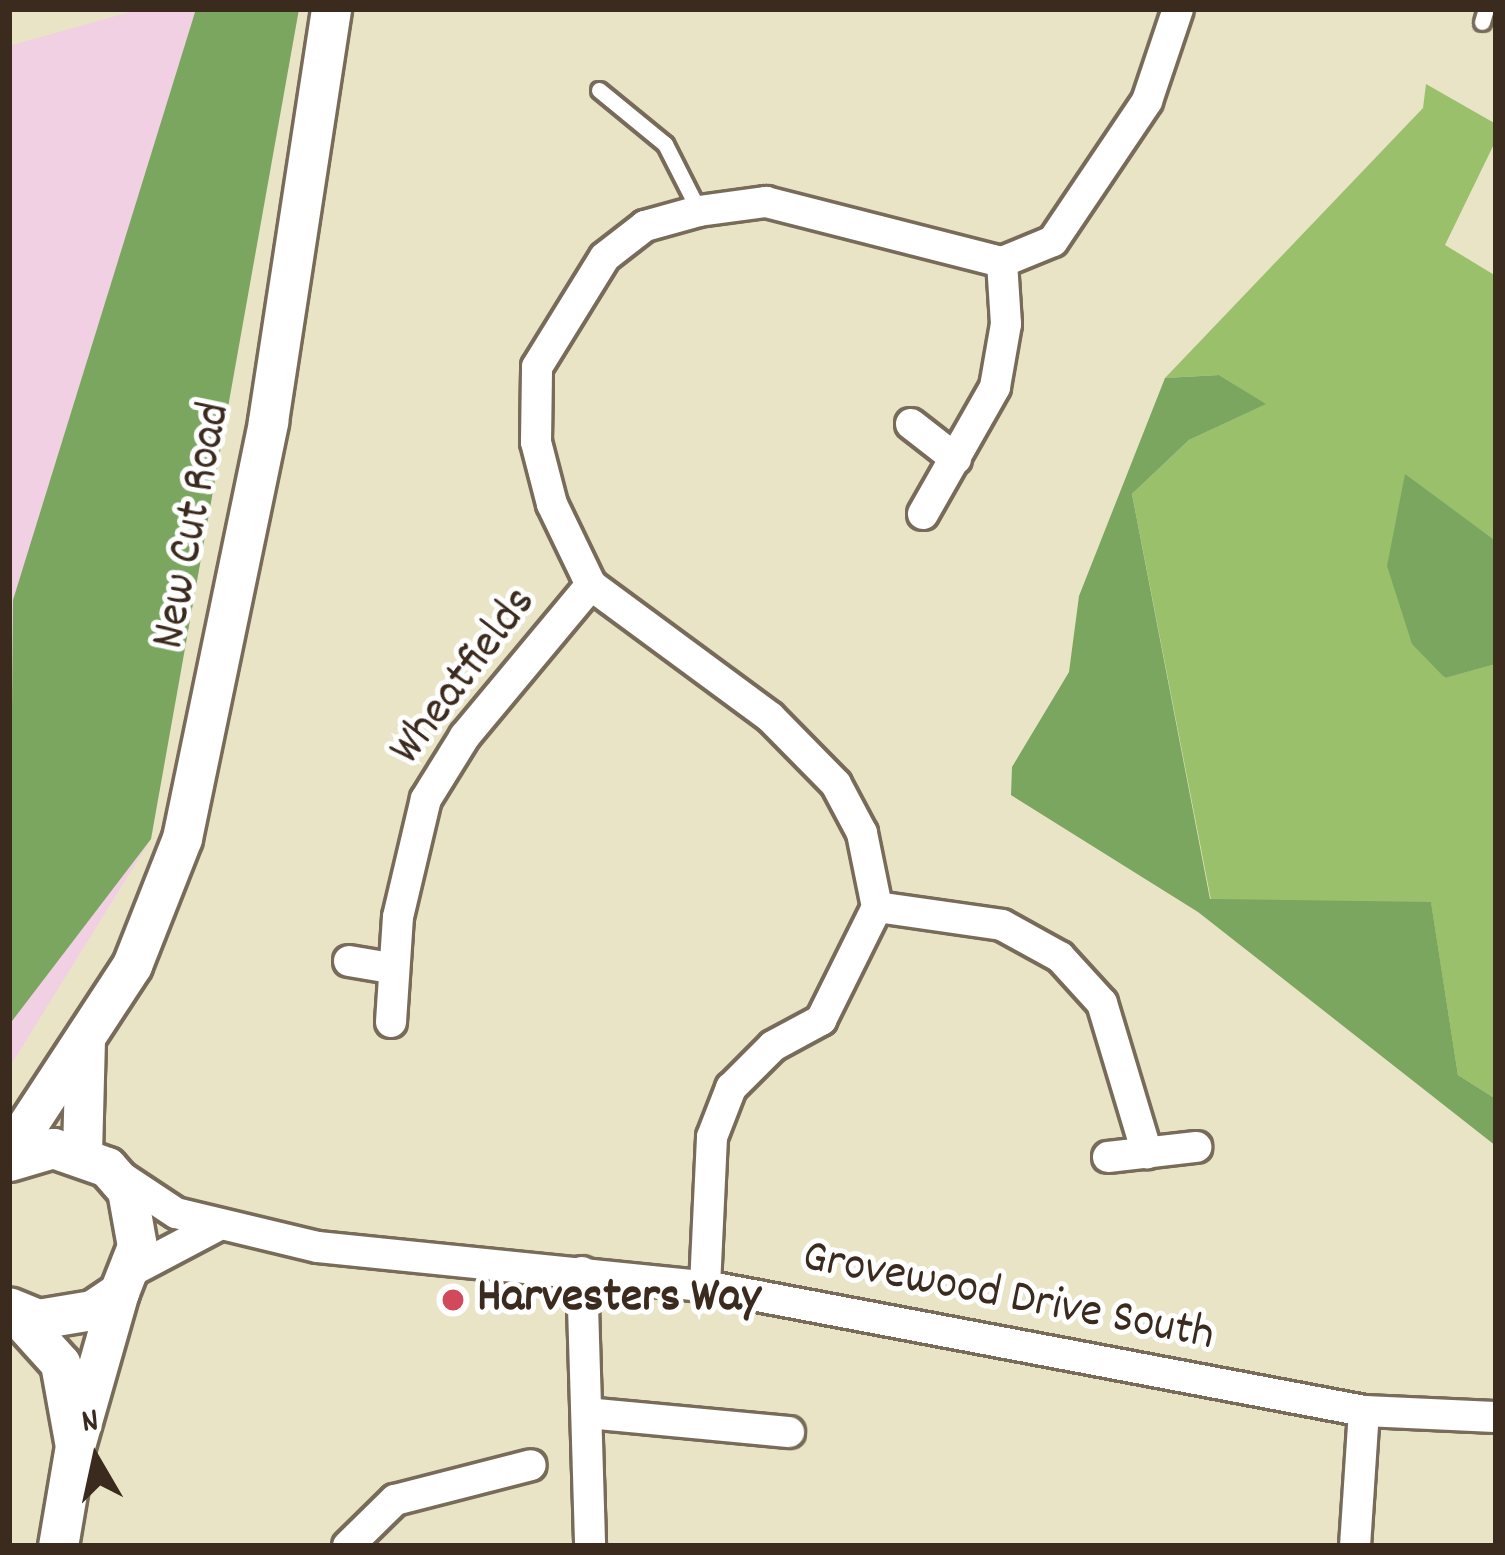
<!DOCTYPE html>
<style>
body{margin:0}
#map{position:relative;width:1505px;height:1555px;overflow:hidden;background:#eae4c6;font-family:Dekko,sans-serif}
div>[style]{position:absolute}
.built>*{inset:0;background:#f1d0e3}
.green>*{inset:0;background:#9ac06b}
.forest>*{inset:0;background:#7ba65f}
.roads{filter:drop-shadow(3px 0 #786b59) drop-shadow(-3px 0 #786b59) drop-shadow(0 3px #786b59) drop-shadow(0 -3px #786b59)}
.service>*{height:15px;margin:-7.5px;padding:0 7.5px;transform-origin:7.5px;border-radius:7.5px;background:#fff}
.minor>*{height:30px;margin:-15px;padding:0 15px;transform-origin:15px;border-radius:15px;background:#fff}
.tertiary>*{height:39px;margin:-19.5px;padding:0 19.5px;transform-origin:19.5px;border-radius:19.5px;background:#fff}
.dots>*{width:33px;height:33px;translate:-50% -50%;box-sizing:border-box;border:6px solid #fff;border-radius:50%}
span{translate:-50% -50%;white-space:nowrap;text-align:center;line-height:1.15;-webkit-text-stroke:10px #fff;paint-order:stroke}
.street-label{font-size:48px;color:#3b2a1e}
.poi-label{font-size:48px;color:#3b2a1e;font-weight:700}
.left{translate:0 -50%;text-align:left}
.frame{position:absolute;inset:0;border:12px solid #3b2a1e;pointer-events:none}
.north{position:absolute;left:36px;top:1399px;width:120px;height:120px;-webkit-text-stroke:9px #fff;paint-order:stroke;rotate:351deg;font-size:33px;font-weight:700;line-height:48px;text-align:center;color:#3b2a1e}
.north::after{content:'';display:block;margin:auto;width:42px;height:54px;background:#3b2a1e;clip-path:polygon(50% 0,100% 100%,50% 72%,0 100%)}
</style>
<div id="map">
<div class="built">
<div style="clip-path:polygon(140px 9px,299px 9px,151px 839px,9px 1068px,9px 46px)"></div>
</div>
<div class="green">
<div style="clip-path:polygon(1426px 84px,1496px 124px,1496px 140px,1445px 245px,1496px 276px,1496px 541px,1405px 475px,1444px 678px,1496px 664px,1496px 1099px,1458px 1075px,1431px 903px,1211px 900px,1132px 494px,1189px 440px,1265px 404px,1219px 375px,1165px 378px,1423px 108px)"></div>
</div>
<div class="forest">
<div style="clip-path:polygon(196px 9px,299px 9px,151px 839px,9px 1025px,13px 600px)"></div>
<div style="clip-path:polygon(1219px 375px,1266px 404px,1189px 440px,1132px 494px,1210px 899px,1431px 902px,1458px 1075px,1496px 1099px,1496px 1146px,1198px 912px,1011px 795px,1012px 767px,1069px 672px,1079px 596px,1165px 378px)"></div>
<div style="clip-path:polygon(1405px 474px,1496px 541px,1496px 664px,1445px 678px,1412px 644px,1387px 566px)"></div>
</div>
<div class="roads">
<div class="service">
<div style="left:1482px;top:22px;width:14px;rotate:-73deg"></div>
<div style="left:599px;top:90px;width:85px;rotate:39.3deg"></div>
<div style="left:665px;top:144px;width:75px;rotate:63.1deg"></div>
</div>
<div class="minor">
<div style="left:911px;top:424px;width:57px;rotate:37.9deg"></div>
<div style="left:923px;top:514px;width:146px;rotate:-60.4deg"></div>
<div style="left:995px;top:387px;width:64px;rotate:-80.1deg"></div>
<div style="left:1006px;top:324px;width:62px;rotate:-93.7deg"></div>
<div style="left:877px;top:907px;width:126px;rotate:8.2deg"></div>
<div style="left:1002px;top:925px;width:66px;rotate:28.9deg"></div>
<div style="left:1060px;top:957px;width:62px;rotate:47.6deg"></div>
<div style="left:1102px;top:1003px;width:157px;rotate:73.3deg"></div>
<div style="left:349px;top:961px;width:42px;rotate:9.7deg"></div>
<div style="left:391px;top:1022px;width:105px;rotate:-86.2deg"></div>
<div style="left:398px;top:917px;width:121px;rotate:-76.7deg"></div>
<div style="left:426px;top:799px;width:74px;rotate:-58.2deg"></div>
<div style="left:465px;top:736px;width:197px;rotate:-50.2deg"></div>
<div style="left:1108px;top:1157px;width:89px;rotate:-6.5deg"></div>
<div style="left:117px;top:1174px;width:71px;rotate:33.5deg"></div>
<div style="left:176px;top:1213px;width:146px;rotate:13.5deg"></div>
<div style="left:318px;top:1247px;width:389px;rotate:5.8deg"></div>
<div style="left:705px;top:1286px;width:671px;rotate:10.74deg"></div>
<div style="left:1364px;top:1411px;width:132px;rotate:2.6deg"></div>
<div style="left:130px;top:1272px;width:98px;rotate:-27.9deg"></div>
<div style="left:582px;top:1272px;width:274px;rotate:88.3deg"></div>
<div style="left:705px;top:1286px;width:149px;rotate:-87.3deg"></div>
<div style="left:712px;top:1137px;width:53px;rotate:-68.8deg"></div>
<div style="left:731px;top:1088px;width:59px;rotate:-45deg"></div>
<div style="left:773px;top:1046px;width:55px;rotate:-28.4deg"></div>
<div style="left:821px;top:1020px;width:126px;rotate:-63.6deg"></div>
<div style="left:877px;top:907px;width:76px;rotate:-101.5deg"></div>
<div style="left:862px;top:833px;width:55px;rotate:-118deg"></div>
<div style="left:836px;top:784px;width:94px;rotate:-134.6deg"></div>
<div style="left:770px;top:717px;width:222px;rotate:-143.6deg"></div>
<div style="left:591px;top:585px;width:90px;rotate:-115.7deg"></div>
<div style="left:552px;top:504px;width:64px;rotate:-104.5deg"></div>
<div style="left:536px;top:442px;width:75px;rotate:-89.2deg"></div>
<div style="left:537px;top:367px;width:129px;rotate:-58.3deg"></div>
<div style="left:605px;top:257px;width:51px;rotate:-37.8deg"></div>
<div style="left:645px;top:226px;width:56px;rotate:-15.5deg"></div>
<div style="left:699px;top:211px;width:68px;rotate:-7.7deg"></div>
<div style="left:766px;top:202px;width:244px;rotate:14.3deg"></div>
<div style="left:1002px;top:262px;width:55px;rotate:-22.4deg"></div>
<div style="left:1053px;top:241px;width:169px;rotate:-56.1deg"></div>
<div style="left:1147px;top:101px;width:97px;rotate:-71.4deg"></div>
<div style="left:587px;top:1413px;width:203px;rotate:5.4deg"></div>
<div style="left:348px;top:1546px;width:66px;rotate:-44.4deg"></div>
<div style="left:395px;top:1500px;width:140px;rotate:-14.4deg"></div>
<div style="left:1355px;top:1546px;width:135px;rotate:-86.2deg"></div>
</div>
<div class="tertiary">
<div style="left:9px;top:1153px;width:225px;rotate:-56.8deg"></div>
<div style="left:132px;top:965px;width:136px;rotate:-68.5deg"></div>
<div style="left:182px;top:838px;width:426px;rotate:-78.3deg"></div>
<div style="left:268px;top:421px;width:417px;rotate:-81.3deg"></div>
<div style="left:82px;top:1153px;width:111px;rotate:-88.5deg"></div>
<div style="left:9px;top:1161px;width:46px;rotate:-16.5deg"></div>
<div style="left:53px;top:1148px;width:57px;rotate:19.4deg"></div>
<div style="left:107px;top:1167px;width:30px;rotate:49deg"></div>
<div style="left:127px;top:1190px;width:57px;rotate:79.9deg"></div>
<div style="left:137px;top:1246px;width:49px;rotate:111.4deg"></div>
<div style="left:119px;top:1292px;width:32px;rotate:146deg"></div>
<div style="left:92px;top:1310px;width:55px;rotate:170.5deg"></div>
<div style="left:38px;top:1319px;width:31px;rotate:-158deg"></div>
<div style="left:12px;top:1310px;width:72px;rotate:47.8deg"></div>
<div style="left:60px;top:1363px;width:79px;rotate:79.8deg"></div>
<div style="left:58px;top:1546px;width:101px;rotate:-80.4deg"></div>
<div style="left:75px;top:1446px;width:160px;rotate:-74.1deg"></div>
</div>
</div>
<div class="dots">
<div style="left:453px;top:1300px;background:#d1495b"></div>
</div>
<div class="street-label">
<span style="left:194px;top:526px;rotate:-79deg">New Cut Road</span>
<span style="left:465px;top:677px;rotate:-53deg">Wheatfields</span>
<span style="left:1008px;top:1298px;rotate:11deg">Grovewood Drive South</span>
</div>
<div class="poi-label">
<span class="left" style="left:477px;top:1300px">Harvesters Way</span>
</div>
<div class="frame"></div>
<div class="north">N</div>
</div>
